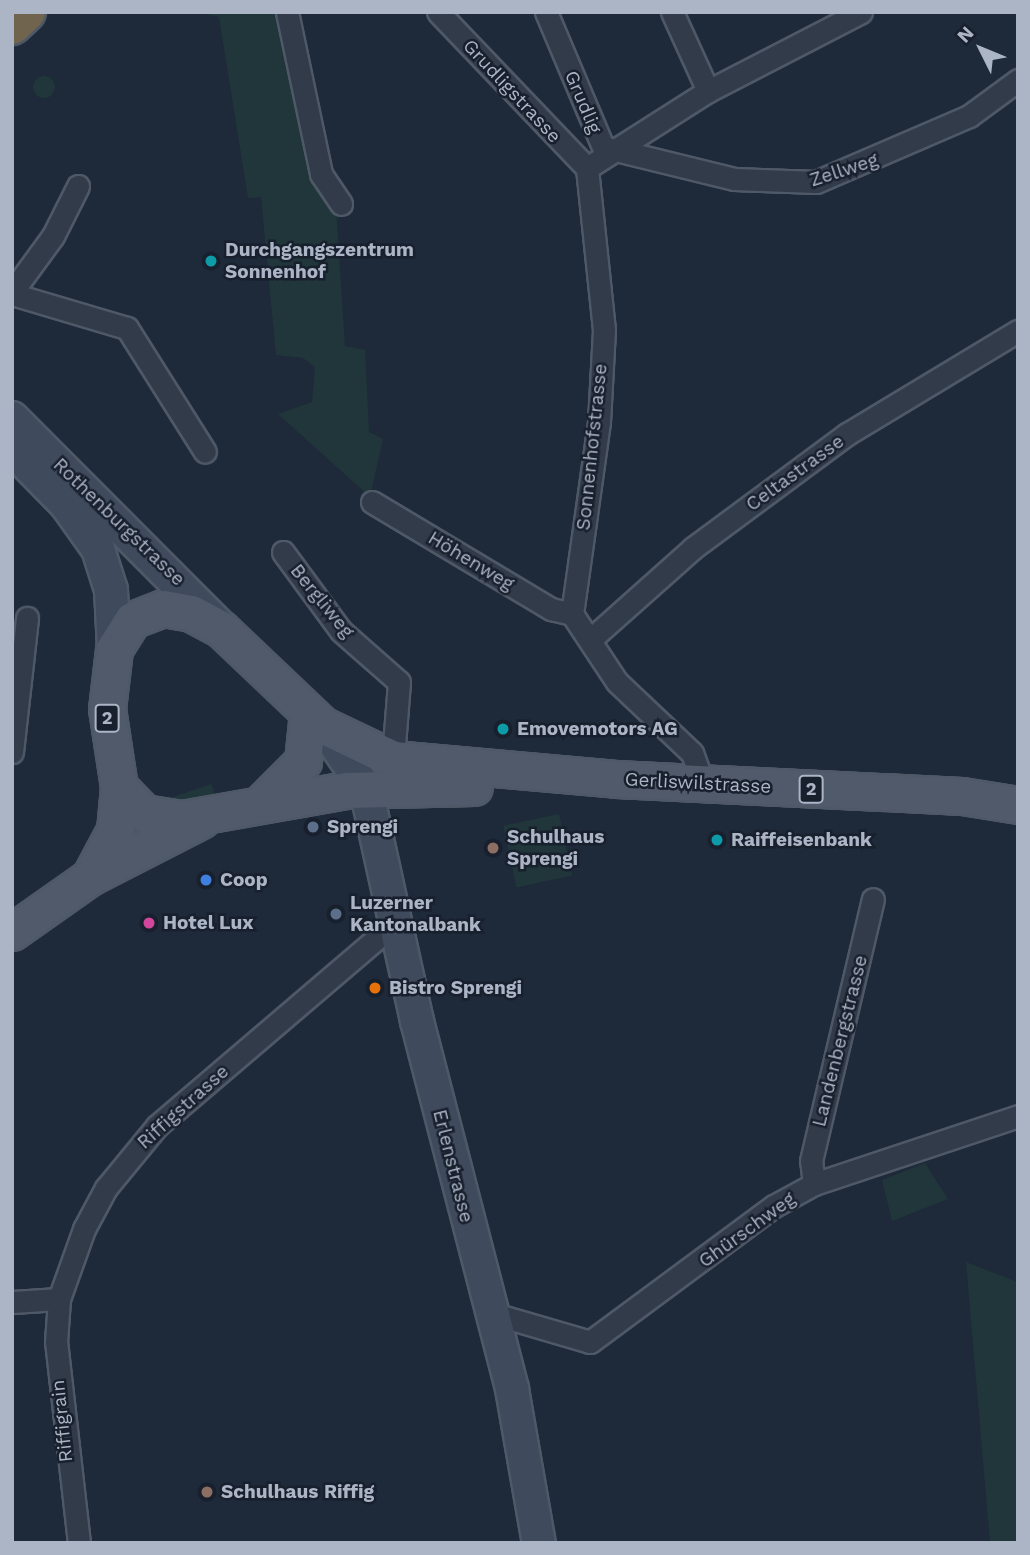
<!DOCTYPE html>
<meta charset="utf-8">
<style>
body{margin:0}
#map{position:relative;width:1030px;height:1555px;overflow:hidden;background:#1e2939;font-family:"Work Sans",sans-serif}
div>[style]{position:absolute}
.green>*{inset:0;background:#20363a;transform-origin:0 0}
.round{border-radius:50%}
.roads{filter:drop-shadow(2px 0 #4f5867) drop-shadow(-2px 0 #4f5867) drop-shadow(0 2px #4f5867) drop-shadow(0 -2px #4f5867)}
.street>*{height:21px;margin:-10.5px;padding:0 10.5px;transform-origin:10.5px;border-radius:10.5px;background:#323b49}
.secondary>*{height:32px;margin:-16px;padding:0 16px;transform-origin:16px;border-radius:16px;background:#404a5d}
.primary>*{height:35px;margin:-17.5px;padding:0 17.5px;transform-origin:17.5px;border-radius:17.5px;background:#505a6a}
.highway>*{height:38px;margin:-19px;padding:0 19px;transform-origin:19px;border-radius:19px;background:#70644e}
.dots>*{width:19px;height:19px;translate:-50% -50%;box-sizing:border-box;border:4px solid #18202e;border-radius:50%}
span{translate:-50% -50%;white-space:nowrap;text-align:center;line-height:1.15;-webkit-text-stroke:5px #18202e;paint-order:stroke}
.shield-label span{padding:2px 5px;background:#18202e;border:2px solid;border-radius:5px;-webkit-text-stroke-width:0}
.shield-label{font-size:18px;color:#acb5c6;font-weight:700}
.street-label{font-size:19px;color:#acb5c6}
.poi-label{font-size:19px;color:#acb5c6;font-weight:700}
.left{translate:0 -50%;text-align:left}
.frame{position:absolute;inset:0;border:14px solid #acb5c6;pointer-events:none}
.north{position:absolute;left:946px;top:14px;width:70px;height:70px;-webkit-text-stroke:5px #18202e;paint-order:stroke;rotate:313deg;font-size:19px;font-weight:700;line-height:28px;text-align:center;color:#acb5c6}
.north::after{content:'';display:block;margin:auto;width:24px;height:32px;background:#acb5c6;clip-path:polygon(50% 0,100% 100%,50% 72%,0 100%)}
</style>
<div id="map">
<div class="green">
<div style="clip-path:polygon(198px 12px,281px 12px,336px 207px,345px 346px,365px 350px,369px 432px,383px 439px,370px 497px,278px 414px,312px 402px,315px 367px,303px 358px,276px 355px,261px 197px,248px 198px,219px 17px)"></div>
<div class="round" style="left:33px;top:76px;width:22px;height:22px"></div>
<div style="clip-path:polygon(211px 784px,215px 794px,200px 803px,161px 801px)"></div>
<div style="left:559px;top:814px;width:63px;height:57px;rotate:78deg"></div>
<div style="clip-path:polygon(925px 1163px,948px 1199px,892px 1221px,882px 1180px)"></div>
<div style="clip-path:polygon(966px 1262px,1018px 1282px,1018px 1543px,990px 1543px)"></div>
</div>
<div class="roads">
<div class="street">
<div style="left:287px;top:12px;width:166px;rotate:78.1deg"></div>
<div style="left:321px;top:174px;width:36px;rotate:56deg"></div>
<div style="left:438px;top:12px;width:216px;rotate:46.3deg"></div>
<div style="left:546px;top:12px;width:154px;rotate:67.1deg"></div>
<div style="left:672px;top:12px;width:87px;rotate:65.5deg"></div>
<div style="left:612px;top:149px;width:126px;rotate:13.8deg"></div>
<div style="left:734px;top:179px;width:82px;rotate:2.1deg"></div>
<div style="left:816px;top:182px;width:167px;rotate:-23.3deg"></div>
<div style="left:969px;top:116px;width:61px;rotate:-36.3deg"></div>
<div style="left:12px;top:292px;width:69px;rotate:-53.8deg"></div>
<div style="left:53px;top:236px;width:56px;rotate:-63.4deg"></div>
<div style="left:12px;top:294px;width:120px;rotate:16.5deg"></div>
<div style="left:127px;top:328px;width:146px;rotate:57.8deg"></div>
<div style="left:372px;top:502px;width:209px;rotate:30.9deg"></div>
<div style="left:551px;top:609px;width:22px;rotate:13deg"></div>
<div style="left:283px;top:552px;width:98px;rotate:53.7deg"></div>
<div style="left:341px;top:631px;width:77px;rotate:41.3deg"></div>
<div style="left:399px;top:682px;width:77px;rotate:94.5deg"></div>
<div style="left:591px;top:639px;width:137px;rotate:-41.7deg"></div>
<div style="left:693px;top:548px;width:192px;rotate:-36.5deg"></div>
<div style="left:847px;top:434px;width:200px;rotate:-31.1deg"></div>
<div style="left:12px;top:752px;width:135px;rotate:-83.6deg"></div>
<div style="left:703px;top:783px;width:32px;rotate:-110deg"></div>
<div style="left:692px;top:753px;width:103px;rotate:-136.6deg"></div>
<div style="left:617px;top:682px;width:82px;rotate:-123.5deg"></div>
<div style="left:572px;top:614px;width:194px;rotate:-82deg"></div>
<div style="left:599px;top:422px;width:92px;rotate:-86.9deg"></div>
<div style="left:604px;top:330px;width:163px;rotate:-96deg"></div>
<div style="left:587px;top:168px;width:143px;rotate:-32.5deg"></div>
<div style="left:708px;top:91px;width:172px;rotate:-27.3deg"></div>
<div style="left:814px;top:1184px;width:23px;rotate:-97deg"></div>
<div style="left:811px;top:1161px;width:269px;rotate:-76.7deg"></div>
<div style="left:12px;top:1302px;width:47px;rotate:-3.7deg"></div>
<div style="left:491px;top:1313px;width:103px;rotate:16.3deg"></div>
<div style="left:590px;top:1342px;width:229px;rotate:-36.5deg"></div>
<div style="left:774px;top:1206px;width:46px;rotate:-28.8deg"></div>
<div style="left:814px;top:1184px;width:215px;rotate:-18.4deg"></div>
<div style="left:79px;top:1543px;width:202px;rotate:-96.5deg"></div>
<div style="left:56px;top:1342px;width:43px;rotate:-86deg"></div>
<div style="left:59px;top:1299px;width:74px;rotate:-70.3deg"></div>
<div style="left:84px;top:1229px;width:47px;rotate:-61.8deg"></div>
<div style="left:106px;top:1188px;width:80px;rotate:-50.6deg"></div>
<div style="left:157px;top:1126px;width:313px;rotate:-40.5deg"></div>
</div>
<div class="secondary">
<div style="left:12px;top:418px;width:296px;rotate:45.1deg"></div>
<div style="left:12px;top:449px;width:77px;rotate:45.5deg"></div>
<div style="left:66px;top:504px;width:55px;rotate:54.6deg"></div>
<div style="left:98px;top:549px;width:43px;rotate:72.4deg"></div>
<div style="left:111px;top:590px;width:59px;rotate:87.1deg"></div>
<div style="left:322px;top:725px;width:78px;rotate:55.5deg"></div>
<div style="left:366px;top:789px;width:238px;rotate:77.6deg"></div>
<div style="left:417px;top:1021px;width:380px;rotate:75.5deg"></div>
<div style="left:512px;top:1389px;width:156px;rotate:80.1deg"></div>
</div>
<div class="primary">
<div style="left:119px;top:787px;width:36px;rotate:46deg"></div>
<div style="left:144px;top:813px;width:38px;rotate:9deg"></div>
<div style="left:182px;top:819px;width:168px;rotate:-10deg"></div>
<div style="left:347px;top:790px;width:127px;rotate:-1.4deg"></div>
<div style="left:264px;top:800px;width:55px;rotate:-45deg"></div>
<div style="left:303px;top:761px;width:48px;rotate:-84.1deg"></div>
<div style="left:90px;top:877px;width:53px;rotate:-62deg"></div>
<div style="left:115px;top:830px;width:43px;rotate:-84.7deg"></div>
<div style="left:119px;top:787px;width:79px;rotate:-98.7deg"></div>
<div style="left:107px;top:709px;width:60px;rotate:-83.3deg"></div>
<div style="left:114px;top:649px;width:34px;rotate:-58deg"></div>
<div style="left:132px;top:620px;width:33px;rotate:-21deg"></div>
<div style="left:163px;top:608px;width:28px;rotate:10deg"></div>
<div style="left:191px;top:613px;width:34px;rotate:28deg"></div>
<div style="left:221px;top:629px;width:139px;rotate:43.5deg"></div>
<div style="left:322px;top:725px;width:79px;rotate:25.6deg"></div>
<div style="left:393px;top:759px;width:224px;rotate:5.1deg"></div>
<div style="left:616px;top:779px;width:346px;rotate:2.8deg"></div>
<div style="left:962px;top:796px;width:57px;rotate:9.1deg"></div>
<div style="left:12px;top:932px;width:95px;rotate:-35.2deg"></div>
<div style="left:90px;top:877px;width:125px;rotate:-27.2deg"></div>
</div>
<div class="highway">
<div style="left:12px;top:25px;width:19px;rotate:-43deg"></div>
</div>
</div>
<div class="dots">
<div style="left:211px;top:261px;background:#0f9aa8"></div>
<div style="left:503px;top:729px;background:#0f9aa8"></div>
<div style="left:313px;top:827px;background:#5c6f8a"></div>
<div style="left:717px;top:840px;background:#0f9aa8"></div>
<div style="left:493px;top:848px;background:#8d6e63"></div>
<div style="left:206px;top:880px;background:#3f7fe0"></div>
<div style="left:336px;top:914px;background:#5c6f8a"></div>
<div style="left:149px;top:923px;background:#d1479c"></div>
<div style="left:375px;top:988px;background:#e8710a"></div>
<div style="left:207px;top:1492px;background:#8d6e63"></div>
</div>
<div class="shield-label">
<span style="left:107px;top:718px">2</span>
<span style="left:811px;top:789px">2</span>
</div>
<div class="street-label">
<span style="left:512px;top:91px;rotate:47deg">Grudligstrasse</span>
<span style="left:583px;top:102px;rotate:67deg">Grudlig</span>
<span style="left:844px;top:170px;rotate:-18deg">Zellweg</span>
<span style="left:592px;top:447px;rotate:-84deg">Sonnenhofstrasse</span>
<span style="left:795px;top:473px;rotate:-36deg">Celtastrasse</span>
<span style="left:119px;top:522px;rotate:44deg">Rothenburgstrasse</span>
<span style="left:471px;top:561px;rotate:31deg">Höhenweg</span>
<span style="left:322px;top:601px;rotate:51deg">Bergliweg</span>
<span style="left:698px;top:783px;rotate:3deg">Gerliswilstrasse</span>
<span style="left:840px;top:1041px;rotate:-76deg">Landenbergstrasse</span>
<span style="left:183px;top:1107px;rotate:-42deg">Riffigstrasse</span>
<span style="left:453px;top:1166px;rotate:76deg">Erlenstrasse</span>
<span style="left:747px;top:1230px;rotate:-36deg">Ghürschweg</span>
<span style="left:62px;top:1421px;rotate:-96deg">Riffigrain</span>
</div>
<div class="poi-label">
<span class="left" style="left:225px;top:261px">Durchgangszentrum<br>Sonnenhof</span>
<span class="left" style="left:517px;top:729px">Emovemotors AG</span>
<span class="left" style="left:327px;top:827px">Sprengi</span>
<span class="left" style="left:507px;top:848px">Schulhaus<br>Sprengi</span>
<span class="left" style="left:731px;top:840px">Raiffeisenbank</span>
<span class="left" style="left:220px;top:880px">Coop</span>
<span class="left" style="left:350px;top:914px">Luzerner<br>Kantonalbank</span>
<span class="left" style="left:163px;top:923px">Hotel Lux</span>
<span class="left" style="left:389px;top:988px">Bistro Sprengi</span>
<span class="left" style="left:221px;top:1492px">Schulhaus Riffig</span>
</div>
<div class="frame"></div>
<div class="north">N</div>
</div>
